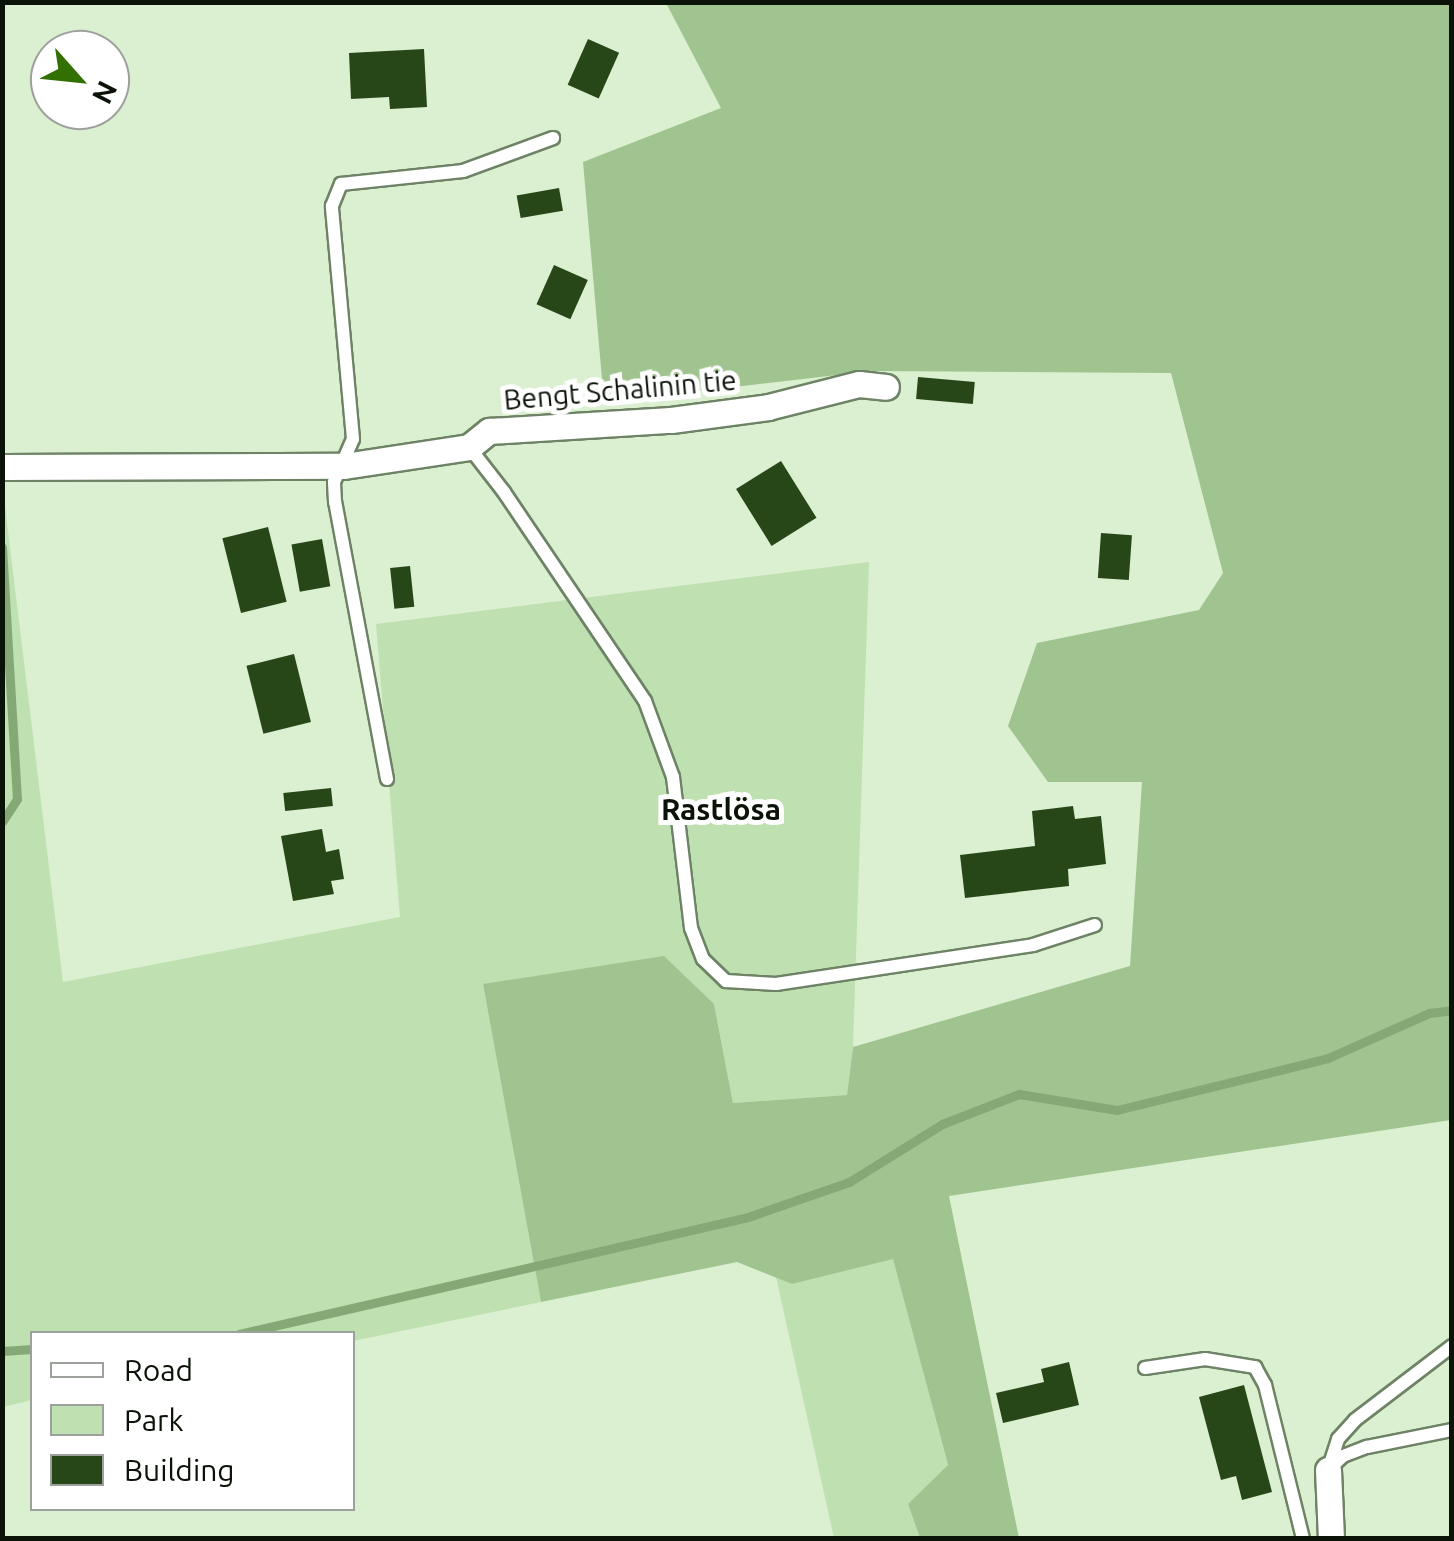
<!DOCTYPE html>
<meta charset="utf-8">
<style>
body{margin:0}
#map{position:relative;width:1454px;height:1541px;overflow:hidden;background:#daf0d0;font-family:Ubuntu,sans-serif}
div>[style]{position:absolute}
.green>*{inset:0;background:#bfe0b1}
.forest>*{inset:0;background:#a0c490}
.stream>*{height:9px;margin:-4.5px;padding:0 4.5px;transform-origin:4.5px;border-radius:4.5px;background:#85a976}
.building>*{inset:0;background:#284718;transform-origin:0 0}
.roads{filter:drop-shadow(2px 0 #6e8366) drop-shadow(-2px 0 #6e8366) drop-shadow(0 2px #6e8366) drop-shadow(0 -2px #6e8366)}
.lane>*{height:12px;margin:-6px;padding:0 6px;transform-origin:6px;border-radius:6px;background:#fff}
.street>*{height:25px;margin:-12.5px;padding:0 12.5px;transform-origin:12.5px;border-radius:12.5px;background:#fff}
span{translate:-50% -50%;white-space:nowrap;text-align:center;line-height:1.15;-webkit-text-stroke:10px #fff;paint-order:stroke}
.street-label{font-size:28px;color:#0b1308}
.neighbourhood-label{font-size:30px;color:#0b1308;font-weight:700}
.frame{position:absolute;inset:0;border:5px solid #0b1308;pointer-events:none}
.legend{position:absolute;left:30px;top:1331px;width:325px;height:180px;box-sizing:border-box;background:#fff;border:2px solid #9da19c;margin:0;padding:12px 18px;list-style:none;font-size:30px;color:#0b1308}
.legend li{display:flex;align-items:center;gap:20px;height:50px}
.legend b{width:50px;border:2px solid #9da19c}
.north{position:absolute;left:30px;top:30px;width:100px;height:100px;box-sizing:border-box;background:#fff;border:2px solid #9da19c;border-radius:50%;rotate:117deg;font-size:28px;font-weight:700;line-height:40px;text-align:center;color:#0b1308}
.north::after{content:'';display:block;margin:auto;width:35px;height:45px;background:#337002;clip-path:polygon(50% 0,100% 100%,50% 72%,0 100%)}
</style>
<div id="map">
<div class="green">
<div style="clip-path:polygon(3px 490px,63px 982px,400px 917px,376px 624px,869px 562px,853px 1047px,847px 1095px,733px 1103px,714px 1004px,483px 984px,541px 1302px,353px 1341px,352px 1334px,32px 1334px,32px 1400px,3px 1407px)"></div>
<div style="clip-path:polygon(893px 1258px,948px 1466px,908px 1504px,920px 1538px,834px 1538px,776px 1277px,792px 1284px)"></div>
</div>
<div class="forest">
<div style="clip-path:polygon(666px 3px,1451px 3px,1451px 1120px,949px 1196px,1019px 1538px,920px 1538px,908px 1504px,948px 1465px,893px 1259px,792px 1284px,737px 1262px,541px 1302px,483px 984px,664px 956px,714px 1004px,733px 1103px,847px 1095px,853px 1047px,1130px 966px,1142px 782px,1048px 782px,1008px 726px,1037px 643px,1199px 610px,1223px 573px,1171px 373px,872px 371px,604px 402px,583px 162px,721px 108px)"></div>
</div>
<div class="stream">
<div style="left:2px;top:547px;width:252px;rotate:86.6deg"></div>
<div style="left:17px;top:799px;width:27px;rotate:123deg"></div>
<div style="left:239px;top:1334px;width:522px;rotate:-12.95deg"></div>
<div style="left:748px;top:1217px;width:107px;rotate:-19.1deg"></div>
<div style="left:849px;top:1182px;width:110px;rotate:-31.9deg"></div>
<div style="left:942px;top:1124px;width:83px;rotate:-21.3deg"></div>
<div style="left:1019px;top:1094px;width:99px;rotate:9.3deg"></div>
<div style="left:1117px;top:1110px;width:217px;rotate:-13.8deg"></div>
<div style="left:1328px;top:1058px;width:111px;rotate:-24deg"></div>
<div style="left:1429px;top:1013px;width:23px;rotate:-7deg"></div>
<div style="left:2px;top:1351px;width:30px;rotate:-4deg"></div>
</div>
<div class="building">
<div style="left:588px;top:39px;width:34px;height:50px;rotate:24deg"></div>
<div style="clip-path:polygon(424px 49px,427px 107px,390px 109px,389px 97px,351px 99px,349px 53px)"></div>
<div style="left:559px;top:188px;width:23px;height:43px;rotate:80deg"></div>
<div style="left:554px;top:265px;width:37px;height:43px;rotate:24deg"></div>
<div style="left:918px;top:377px;width:57px;height:22px;rotate:5deg"></div>
<div style="left:781px;top:461px;width:67px;height:53px;rotate:58deg"></div>
<div style="left:268px;top:527px;width:77px;height:47px;rotate:76deg"></div>
<div style="left:1101px;top:533px;width:31px;height:45px;rotate:4deg"></div>
<div style="left:322px;top:539px;width:48px;height:31px;rotate:80deg"></div>
<div style="left:410px;top:566px;width:41px;height:20px;rotate:84deg"></div>
<div style="left:294px;top:654px;width:70px;height:49px;rotate:76deg"></div>
<div style="left:331px;top:788px;width:18px;height:48px;rotate:84deg"></div>
<div style="clip-path:polygon(1073px 806px,1075px 819px,1101px 816px,1106px 864px,1068px 869px,1069px 886px,965px 898px,960px 855px,1035px 846px,1032px 811px)"></div>
<div style="clip-path:polygon(322px 829px,326px 852px,339px 849px,344px 879px,331px 881px,334px 894px,293px 901px,281px 836px)"></div>
<div style="clip-path:polygon(1069px 1362px,1079px 1405px,1003px 1423px,996px 1393px,1044px 1382px,1041px 1369px)"></div>
<div style="clip-path:polygon(1244px 1385px,1272px 1492px,1242px 1500px,1236px 1476px,1221px 1480px,1199px 1397px)"></div>
</div>
<div class="roads">
<div class="lane">
<div style="left:469px;top:447px;width:57px;rotate:52.1deg"></div>
<div style="left:504px;top:492px;width:252px;rotate:56deg"></div>
<div style="left:645px;top:701px;width:81px;rotate:69.8deg"></div>
<div style="left:673px;top:777px;width:152px;rotate:83.2deg"></div>
<div style="left:691px;top:928px;width:33px;rotate:69deg"></div>
<div style="left:703px;top:959px;width:32px;rotate:44deg"></div>
<div style="left:726px;top:981px;width:50px;rotate:3.4deg"></div>
<div style="left:776px;top:984px;width:260px;rotate:-8.6deg"></div>
<div style="left:1033px;top:945px;width:65px;rotate:-17.9deg"></div>
<div style="left:387px;top:779px;width:282px;rotate:-100.6deg"></div>
<div style="left:335px;top:502px;width:20px;rotate:-93deg"></div>
<div style="left:334px;top:482px;width:47px;rotate:-66.2deg"></div>
<div style="left:353px;top:439px;width:234px;rotate:-95.2deg"></div>
<div style="left:332px;top:206px;width:24px;rotate:-68deg"></div>
<div style="left:341px;top:184px;width:123px;rotate:-6.1deg"></div>
<div style="left:463px;top:171px;width:96px;rotate:-20.1deg"></div>
<div style="left:1145px;top:1368px;width:61px;rotate:-8.5deg"></div>
<div style="left:1205px;top:1359px;width:51px;rotate:9.1deg"></div>
<div style="left:1255px;top:1367px;width:21px;rotate:61deg"></div>
<div style="left:1265px;top:1385px;width:158px;rotate:76.1deg"></div>
<div style="left:1328px;top:1470px;width:33px;rotate:-72deg"></div>
<div style="left:1338px;top:1439px;width:25px;rotate:-48deg"></div>
<div style="left:1355px;top:1420px;width:122px;rotate:-37.3deg"></div>
<div style="left:1328px;top:1470px;width:21px;rotate:-43deg"></div>
<div style="left:1343px;top:1456px;width:26px;rotate:-21deg"></div>
<div style="left:1367px;top:1447px;width:87px;rotate:-11.3deg"></div>
</div>
<div class="street">
<div style="left:2px;top:467px;width:342px;rotate:-0.2deg"></div>
<div style="left:344px;top:466px;width:126px;rotate:-8.6deg"></div>
<div style="left:469px;top:447px;width:26px;rotate:-39deg"></div>
<div style="left:489px;top:431px;width:182px;rotate:-3.5deg"></div>
<div style="left:671px;top:420px;width:98px;rotate:-7.6deg"></div>
<div style="left:768px;top:407px;width:94px;rotate:-14.2deg"></div>
<div style="left:859px;top:384px;width:27px;rotate:6deg"></div>
<div style="left:1328px;top:1470px;width:68px;rotate:87.5deg"></div>
</div>
</div>
<div class="street-label">
<span style="left:620px;top:390px;rotate:-5deg">Bengt Schalinin tie</span>
</div>
<div class="neighbourhood-label">
<span style="left:721px;top:809px">Rastlösa</span>
</div>
<div class="frame"></div>
<ul class="legend">
<li><b style="height:12px;background:#fff"></b>Road</li>
<li><b style="height:28px;background:#bfe0b1"></b>Park</li>
<li><b style="height:28px;background:#284718"></b>Building</li>
</ul>
<div class="north">N</div>
</div>
